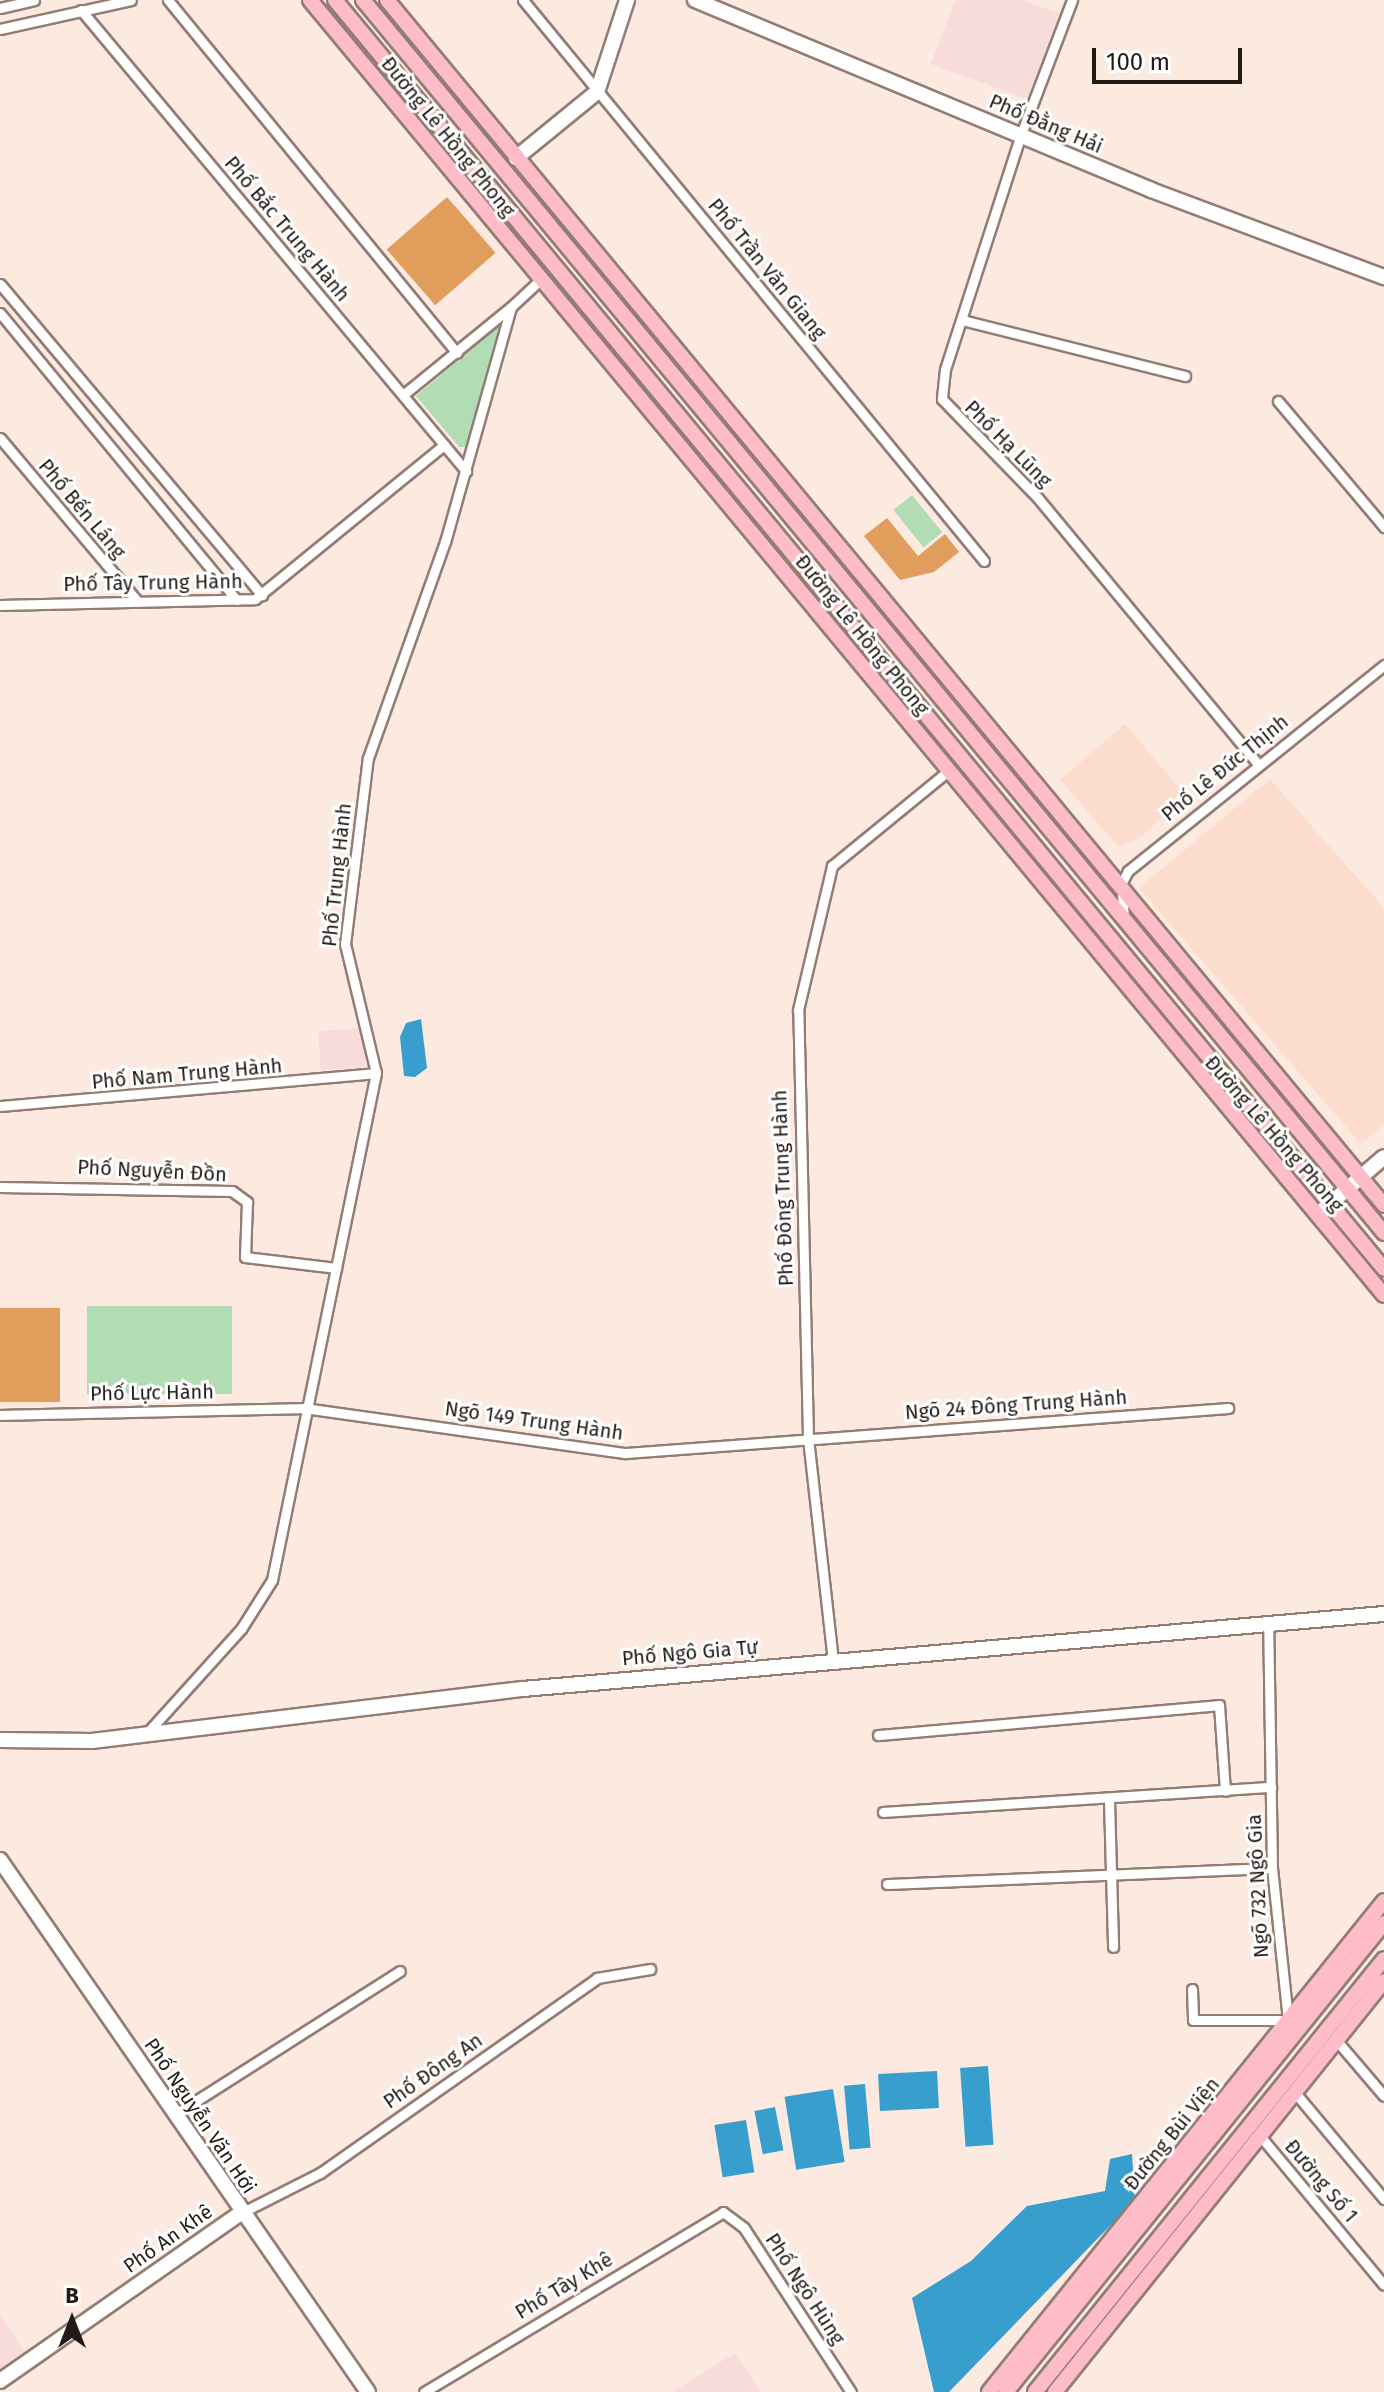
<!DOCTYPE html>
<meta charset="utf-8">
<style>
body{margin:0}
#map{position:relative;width:1384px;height:2392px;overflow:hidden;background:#fce9e0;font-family:"Fira Sans",sans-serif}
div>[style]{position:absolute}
.built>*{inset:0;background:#fbdccd}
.education>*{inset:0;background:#f7dcdb;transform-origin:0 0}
.green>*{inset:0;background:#b2ddb4;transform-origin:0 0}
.water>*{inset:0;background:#389ecd;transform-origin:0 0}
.building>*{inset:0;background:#e19d5c;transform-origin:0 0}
.roads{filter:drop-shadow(2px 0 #927d73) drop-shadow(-2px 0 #927d73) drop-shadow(0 2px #927d73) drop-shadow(0 -2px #927d73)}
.street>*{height:9px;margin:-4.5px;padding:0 4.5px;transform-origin:4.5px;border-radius:4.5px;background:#fff}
.secondary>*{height:14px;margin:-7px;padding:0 7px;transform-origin:7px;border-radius:7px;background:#fff}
.primary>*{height:14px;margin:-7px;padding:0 7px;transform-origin:7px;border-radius:7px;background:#fdbcc8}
span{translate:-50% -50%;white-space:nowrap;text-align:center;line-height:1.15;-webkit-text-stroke:6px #fff;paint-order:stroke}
.street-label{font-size:20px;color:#221a16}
.north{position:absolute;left:32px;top:2280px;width:80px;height:80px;-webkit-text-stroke:6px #fff;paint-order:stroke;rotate:0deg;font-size:22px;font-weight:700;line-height:32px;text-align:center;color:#221a16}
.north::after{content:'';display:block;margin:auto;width:28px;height:36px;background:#221a16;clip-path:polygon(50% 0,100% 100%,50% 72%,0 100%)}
.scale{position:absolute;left:1092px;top:48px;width:150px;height:36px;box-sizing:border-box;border:4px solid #221a16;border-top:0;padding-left:10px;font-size:24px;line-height:28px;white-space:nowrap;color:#221a16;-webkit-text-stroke:6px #fff;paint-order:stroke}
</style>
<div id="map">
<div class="built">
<div style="clip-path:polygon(1125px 724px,1186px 796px,1137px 840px,1118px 846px,1060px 780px)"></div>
<div style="clip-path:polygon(1270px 779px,1384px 908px,1384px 1125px,1361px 1144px,1139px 888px)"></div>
</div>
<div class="education">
<div style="clip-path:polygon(955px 0,1022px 0,1059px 13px,1027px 99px,931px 64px)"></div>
<div style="left:363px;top:1028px;width:39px;height:45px;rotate:86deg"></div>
<div style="clip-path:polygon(0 2315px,32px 2361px,0 2384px)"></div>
<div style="clip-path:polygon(735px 2353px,761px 2392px,672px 2392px)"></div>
</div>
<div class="green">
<div style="clip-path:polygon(499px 326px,469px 447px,459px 447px,416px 396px)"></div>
<div style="left:912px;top:495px;width:48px;height:24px;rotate:51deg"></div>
<div style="left:87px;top:1306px;width:145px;height:88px"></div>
</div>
<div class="water">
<div style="clip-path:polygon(421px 1019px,427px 1068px,415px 1077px,404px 1076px,400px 1037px,406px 1023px)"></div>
<div style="left:988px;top:2066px;width:79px;height:28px;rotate:86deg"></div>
<div style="left:937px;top:2071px;width:37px;height:59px;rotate:87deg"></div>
<div style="left:865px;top:2084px;width:64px;height:21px;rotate:85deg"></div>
<div style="left:833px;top:2089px;width:74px;height:49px;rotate:81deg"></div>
<div style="left:775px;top:2107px;width:44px;height:21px;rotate:79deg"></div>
<div style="left:746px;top:2120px;width:53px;height:32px;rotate:81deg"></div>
<div style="clip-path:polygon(1132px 2154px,1135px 2200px,949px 2392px,934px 2392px,912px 2298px,971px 2261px,1027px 2206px,1105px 2191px,1110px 2159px)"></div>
</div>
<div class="building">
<div style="left:447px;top:197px;width:74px;height:80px;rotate:49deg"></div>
<div style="clip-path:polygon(887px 518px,918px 556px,945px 534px,959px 552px,934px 572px,900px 580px,864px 536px)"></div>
<div style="left:0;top:1308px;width:60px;height:94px"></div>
</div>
<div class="roads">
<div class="street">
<div style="left:168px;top:0;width:456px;rotate:50.7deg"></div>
<div style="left:523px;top:0;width:726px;rotate:50.59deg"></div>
<div style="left:1072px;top:0;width:143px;rotate:110.8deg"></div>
<div style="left:1021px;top:134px;width:247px;rotate:107.9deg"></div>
<div style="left:945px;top:369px;width:30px;rotate:96deg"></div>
<div style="left:942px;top:399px;width:138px;rotate:45.9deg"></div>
<div style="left:1038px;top:498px;width:344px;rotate:50.4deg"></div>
<div style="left:0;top:8px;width:35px;rotate:-13deg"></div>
<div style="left:81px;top:10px;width:601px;rotate:50.13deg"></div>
<div style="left:0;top:29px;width:134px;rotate:-12.5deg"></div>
<div style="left:0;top:284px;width:407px;rotate:49.9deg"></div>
<div style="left:0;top:313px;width:372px;rotate:50.5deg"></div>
<div style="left:962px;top:320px;width:230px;rotate:14.1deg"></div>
<div style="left:403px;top:395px;width:139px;rotate:-39.2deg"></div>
<div style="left:1278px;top:401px;width:165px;rotate:49.9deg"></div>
<div style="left:0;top:438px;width:214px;rotate:49.9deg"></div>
<div style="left:0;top:605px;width:255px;rotate:-1.3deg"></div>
<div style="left:255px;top:599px;width:244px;rotate:-39.2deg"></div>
<div style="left:1124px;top:917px;width:33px;rotate:-95deg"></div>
<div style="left:1121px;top:884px;width:15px;rotate:-62deg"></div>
<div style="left:1128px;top:871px;width:329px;rotate:-38.8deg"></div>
<div style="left:0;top:1106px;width:377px;rotate:-5deg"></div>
<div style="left:0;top:1187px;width:232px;rotate:1deg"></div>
<div style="left:232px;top:1191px;width:19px;rotate:36deg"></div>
<div style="left:247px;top:1202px;width:55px;rotate:92.1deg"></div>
<div style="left:245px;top:1257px;width:92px;rotate:6.9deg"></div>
<div style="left:0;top:1415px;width:304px;rotate:-1.3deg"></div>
<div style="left:304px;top:1408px;width:325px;rotate:8deg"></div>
<div style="left:626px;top:1453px;width:604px;rotate:-4.27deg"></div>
<div style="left:833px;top:1661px;width:225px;rotate:-96.4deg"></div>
<div style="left:808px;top:1437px;width:427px;rotate:-91.3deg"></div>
<div style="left:798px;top:1010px;width:148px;rotate:-76.7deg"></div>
<div style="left:832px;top:866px;width:149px;rotate:-39.3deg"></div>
<div style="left:146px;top:1734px;width:142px;rotate:-47.9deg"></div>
<div style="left:241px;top:1629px;width:58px;rotate:-57.7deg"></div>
<div style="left:272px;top:1580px;width:518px;rotate:-78.41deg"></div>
<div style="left:376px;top:1073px;width:133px;rotate:-103.5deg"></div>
<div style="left:345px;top:944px;width:187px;rotate:-83deg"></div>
<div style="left:368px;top:758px;width:229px;rotate:-70.4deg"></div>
<div style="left:445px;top:542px;width:244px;rotate:-74.3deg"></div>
<div style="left:511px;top:307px;width:38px;rotate:-43deg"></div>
<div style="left:878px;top:1735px;width:342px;rotate:-5deg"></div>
<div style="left:1219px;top:1705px;width:86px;rotate:86deg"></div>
<div style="left:1109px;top:1800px;width:147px;rotate:88.4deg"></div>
<div style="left:883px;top:1812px;width:389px;rotate:-3.7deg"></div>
<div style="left:887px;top:1884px;width:385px;rotate:-2.4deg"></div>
<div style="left:1192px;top:1989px;width:31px;rotate:88deg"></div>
<div style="left:1193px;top:2020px;width:95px"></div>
<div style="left:1288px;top:2020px;width:153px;rotate:-96deg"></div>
<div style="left:1272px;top:1868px;width:246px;rotate:-90.9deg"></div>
<div style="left:1337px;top:2041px;width:72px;rotate:49.5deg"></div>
<div style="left:1297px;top:2095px;width:136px;rotate:50.1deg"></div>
<div style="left:177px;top:2113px;width:264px;rotate:-32.5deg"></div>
<div style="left:1261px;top:2137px;width:192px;rotate:50.3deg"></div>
<div style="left:241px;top:2213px;width:89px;rotate:-26.9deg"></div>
<div style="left:320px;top:2173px;width:339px;rotate:-35.1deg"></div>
<div style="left:597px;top:1978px;width:54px;rotate:-9.6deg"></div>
<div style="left:424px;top:2392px;width:349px;rotate:-31deg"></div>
<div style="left:723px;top:2212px;width:26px;rotate:37deg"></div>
<div style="left:744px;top:2228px;width:196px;rotate:56.9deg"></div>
</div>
<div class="secondary">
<div style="left:695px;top:0;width:494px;rotate:22.6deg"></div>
<div style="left:1151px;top:190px;width:249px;rotate:20.5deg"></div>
<div style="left:516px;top:158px;width:104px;rotate:-39.2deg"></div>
<div style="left:597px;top:92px;width:97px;rotate:-71.9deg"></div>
<div style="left:1318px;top:1214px;width:87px;rotate:-40.8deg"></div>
<div style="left:0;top:1740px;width:92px;rotate:0.6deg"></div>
<div style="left:92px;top:1741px;width:434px;rotate:-6.9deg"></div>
<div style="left:523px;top:1689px;width:864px;rotate:-4.98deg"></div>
<div style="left:0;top:1860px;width:647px;rotate:55.33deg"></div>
<div style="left:0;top:2381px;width:294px;rotate:-34.9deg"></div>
</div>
<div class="primary">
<div style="left:310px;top:0;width:1682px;rotate:50.33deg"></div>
<div style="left:335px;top:0;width:1646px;rotate:50.42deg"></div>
<div style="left:363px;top:0;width:1601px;rotate:50.37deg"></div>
<div style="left:387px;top:0;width:1564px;rotate:50.4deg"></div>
<div style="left:989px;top:2392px;width:630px;rotate:-51.18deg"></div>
<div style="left:1006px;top:2392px;width:602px;rotate:-51.13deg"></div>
<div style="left:1035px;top:2392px;width:556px;rotate:-51.13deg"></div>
<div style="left:1055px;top:2392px;width:526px;rotate:-51.32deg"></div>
</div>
</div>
<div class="street-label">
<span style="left:1046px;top:124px;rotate:23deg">Phố Đằng Hải</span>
<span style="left:448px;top:137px;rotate:51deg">Đường Lê Hồng Phong</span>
<span style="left:287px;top:229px;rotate:50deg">Phố Bắc Trung Hành</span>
<span style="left:767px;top:269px;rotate:51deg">Phố Trần Văn Giang</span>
<span style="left:1008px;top:444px;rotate:45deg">Phố Hạ Lũng</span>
<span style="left:82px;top:509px;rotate:50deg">Phố Bến Láng</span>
<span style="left:153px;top:583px;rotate:-1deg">Phố Tây Trung Hành</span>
<span style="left:862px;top:635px;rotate:51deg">Đường Lê Hồng Phong</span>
<span style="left:1225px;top:768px;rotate:-39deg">Phố Lê Đức Thịnh</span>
<span style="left:337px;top:875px;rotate:-84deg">Phố Trung Hành</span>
<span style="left:187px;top:1074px;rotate:-5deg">Phố Nam Trung Hành</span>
<span style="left:1274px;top:1134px;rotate:49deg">Đường Lê Hồng Phong</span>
<span style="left:152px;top:1171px;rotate:3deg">Phố Nguyễn Đồn</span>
<span style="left:783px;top:1188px;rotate:-92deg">Phố Đông Trung Hành</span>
<span style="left:152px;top:1393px;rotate:-1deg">Phố Lực Hành</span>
<span style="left:1016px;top:1405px;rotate:-4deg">Ngõ 24 Đông Trung Hành</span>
<span style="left:534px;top:1421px;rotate:8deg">Ngõ 149 Trung Hành</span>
<span style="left:690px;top:1653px;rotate:-5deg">Phố Ngô Gia Tự</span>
<span style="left:1258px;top:1886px;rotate:-93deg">Ngõ 732 Ngô Gia</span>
<span style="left:433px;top:2071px;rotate:-35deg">Phố Đông An</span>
<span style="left:200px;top:2116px;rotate:56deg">Phố Nguyễn Văn Hới</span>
<span style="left:1172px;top:2134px;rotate:-51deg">Đường Bùi Viện</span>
<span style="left:1321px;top:2181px;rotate:50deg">Đường Số 1</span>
<span style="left:168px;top:2239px;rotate:-35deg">Phố An Khê</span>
<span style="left:564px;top:2286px;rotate:-31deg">Phố Tây Khê</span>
<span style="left:805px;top:2289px;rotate:57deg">Phố Ngô Hùng</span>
</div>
<div class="north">B</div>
<div class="scale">100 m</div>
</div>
